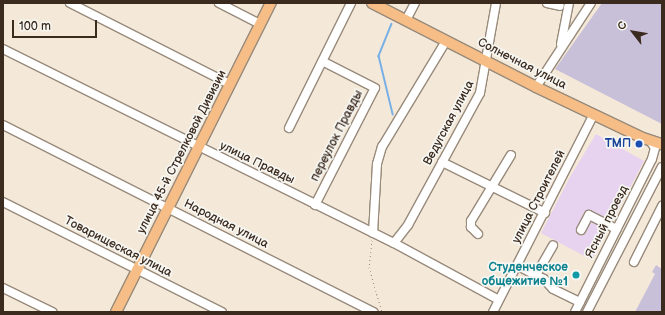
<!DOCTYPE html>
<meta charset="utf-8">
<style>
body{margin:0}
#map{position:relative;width:665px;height:315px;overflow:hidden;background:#f4e9d8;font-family:"Balsamiq Sans",sans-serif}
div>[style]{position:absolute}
.built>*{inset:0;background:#e7d2ef}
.industrial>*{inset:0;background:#c8bfd8}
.stream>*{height:1.5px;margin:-0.75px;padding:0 0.75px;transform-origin:0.75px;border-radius:0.75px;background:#79afe7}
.path>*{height:1px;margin-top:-0.5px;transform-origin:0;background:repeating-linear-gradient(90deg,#988a7b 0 1px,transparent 0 4px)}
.roads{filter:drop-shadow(1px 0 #988a7b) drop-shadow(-1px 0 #988a7b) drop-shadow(0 1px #988a7b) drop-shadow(0 -1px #988a7b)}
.minor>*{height:8px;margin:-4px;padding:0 4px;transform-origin:4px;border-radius:4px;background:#fff}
.major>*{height:10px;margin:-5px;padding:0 5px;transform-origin:5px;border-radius:5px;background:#f6be86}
.dots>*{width:11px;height:11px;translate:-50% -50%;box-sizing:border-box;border:2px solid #f6f6f2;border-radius:50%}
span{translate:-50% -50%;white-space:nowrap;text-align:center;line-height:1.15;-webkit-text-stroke:3.5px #f6f6f2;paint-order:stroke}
.street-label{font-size:12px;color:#3b2a1e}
.transit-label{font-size:12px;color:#164399;font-weight:700}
.right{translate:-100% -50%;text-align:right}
.culture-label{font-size:12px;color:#0d838f;font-weight:700}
.frame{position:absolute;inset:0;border:4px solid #3b2a1e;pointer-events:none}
.north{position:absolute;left:613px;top:12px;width:40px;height:40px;-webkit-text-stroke:3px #f6f6f2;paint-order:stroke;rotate:301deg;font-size:11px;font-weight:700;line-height:16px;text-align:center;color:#3b2a1e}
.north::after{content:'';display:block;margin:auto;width:14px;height:18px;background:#3b2a1e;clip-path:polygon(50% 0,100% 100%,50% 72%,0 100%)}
.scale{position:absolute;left:12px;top:20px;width:85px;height:18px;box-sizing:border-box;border:2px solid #3b2a1e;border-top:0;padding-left:5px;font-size:12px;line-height:14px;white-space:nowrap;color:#3b2a1e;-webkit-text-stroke:3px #f6f6f2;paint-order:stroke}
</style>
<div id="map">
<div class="built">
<div style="clip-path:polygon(596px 134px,644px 161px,592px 260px,541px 233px,570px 177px)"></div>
</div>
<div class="industrial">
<div style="clip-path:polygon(602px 3px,662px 3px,662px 124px,555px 69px)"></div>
<div style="clip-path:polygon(656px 265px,662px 269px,662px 312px,635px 312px,655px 274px,652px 272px)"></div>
</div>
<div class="stream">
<div style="left:392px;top:24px;width:35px;rotate:112deg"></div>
<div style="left:379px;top:56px;width:60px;rotate:76.4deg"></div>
</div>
<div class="path">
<div style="left:372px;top:240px;width:27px;rotate:96deg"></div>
<div style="left:369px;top:267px;width:47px;rotate:73.9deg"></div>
</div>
<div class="roads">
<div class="minor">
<div style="left:70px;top:3px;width:179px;rotate:26.9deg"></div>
<div style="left:219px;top:3px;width:46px;rotate:27.1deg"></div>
<div style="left:547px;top:3px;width:13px;rotate:13deg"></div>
<div style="left:406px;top:20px;width:19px;rotate:-62deg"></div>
<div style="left:561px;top:44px;width:42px;rotate:-79deg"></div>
<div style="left:3px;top:49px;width:436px;rotate:26.4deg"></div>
<div style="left:394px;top:243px;width:119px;rotate:28.5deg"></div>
<div style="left:536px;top:87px;width:100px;rotate:-56.8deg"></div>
<div style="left:3px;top:125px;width:415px;rotate:26.8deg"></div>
<div style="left:289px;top:128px;width:140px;rotate:-63.6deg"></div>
<div style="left:442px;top:162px;width:115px;rotate:26.3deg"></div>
<div style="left:3px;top:202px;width:245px;rotate:26.7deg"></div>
<div style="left:315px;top:205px;width:131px;rotate:-62.9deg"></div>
<div style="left:375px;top:88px;width:59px;rotate:-153deg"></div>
<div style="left:581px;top:230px;width:17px;rotate:-62deg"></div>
<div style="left:589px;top:215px;width:31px;rotate:27deg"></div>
<div style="left:373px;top:233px;width:69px;rotate:-86.7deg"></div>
<div style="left:377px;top:164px;width:18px;rotate:-74deg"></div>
<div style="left:382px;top:147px;width:124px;rotate:-58.9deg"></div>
<div style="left:478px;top:234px;width:10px;rotate:-135deg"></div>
<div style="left:471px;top:227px;width:6px;rotate:-90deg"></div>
<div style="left:471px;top:221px;width:77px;rotate:-58.8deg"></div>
<div style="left:394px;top:243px;width:23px;rotate:-52deg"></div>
<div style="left:408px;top:225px;width:150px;rotate:-61.4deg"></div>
<div style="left:480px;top:93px;width:91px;rotate:-79.9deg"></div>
<div style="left:634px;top:262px;width:63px;rotate:-63.4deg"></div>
<div style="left:518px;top:266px;width:29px;rotate:27deg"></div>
<div style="left:544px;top:279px;width:13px;rotate:48deg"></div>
<div style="left:553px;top:289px;width:30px;rotate:26deg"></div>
<div style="left:536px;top:275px;width:34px;rotate:-60deg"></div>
<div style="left:3px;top:288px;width:55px;rotate:26.1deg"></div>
<div style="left:493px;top:312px;width:222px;rotate:-63deg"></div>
<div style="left:575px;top:312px;width:171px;rotate:-63.3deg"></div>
<div style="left:652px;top:159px;width:11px;rotate:-75deg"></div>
<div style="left:655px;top:148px;width:7px;rotate:-124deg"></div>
<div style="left:587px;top:312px;width:163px;rotate:-62.7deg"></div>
</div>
<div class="major">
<div style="left:372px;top:3px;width:184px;rotate:27.1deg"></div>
<div style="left:536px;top:87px;width:119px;rotate:25.5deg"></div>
<div style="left:643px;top:138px;width:20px;rotate:18deg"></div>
<div style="left:116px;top:312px;width:346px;rotate:-63.4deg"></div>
</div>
</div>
<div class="dots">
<div style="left:639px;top:144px;background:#1a4fb4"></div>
<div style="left:576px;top:275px;background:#0f9aa8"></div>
</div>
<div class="street-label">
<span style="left:522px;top:64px;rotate:27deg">Солнечная улица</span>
<span style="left:449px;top:123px;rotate:-62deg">Ведугская улица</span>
<span style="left:337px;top:136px;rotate:-63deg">переулок Правды</span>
<span style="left:182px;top:152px;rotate:-63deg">улица 45-й Стрелковой Дивизии</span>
<span style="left:257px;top:163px;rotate:26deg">улица Правды</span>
<span style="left:539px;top:197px;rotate:-63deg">улица Строителей</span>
<span style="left:607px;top:222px;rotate:-63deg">Ясный проезд</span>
<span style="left:226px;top:224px;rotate:27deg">Народная улица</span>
<span style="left:118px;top:247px;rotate:27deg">Товарищеская улица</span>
</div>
<div class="transit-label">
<span class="right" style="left:631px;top:144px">ТМП</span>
</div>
<div class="culture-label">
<span class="right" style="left:568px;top:275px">Студенческое<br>общежитие №1</span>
</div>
<div class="frame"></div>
<div class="north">С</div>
<div class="scale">100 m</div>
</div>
